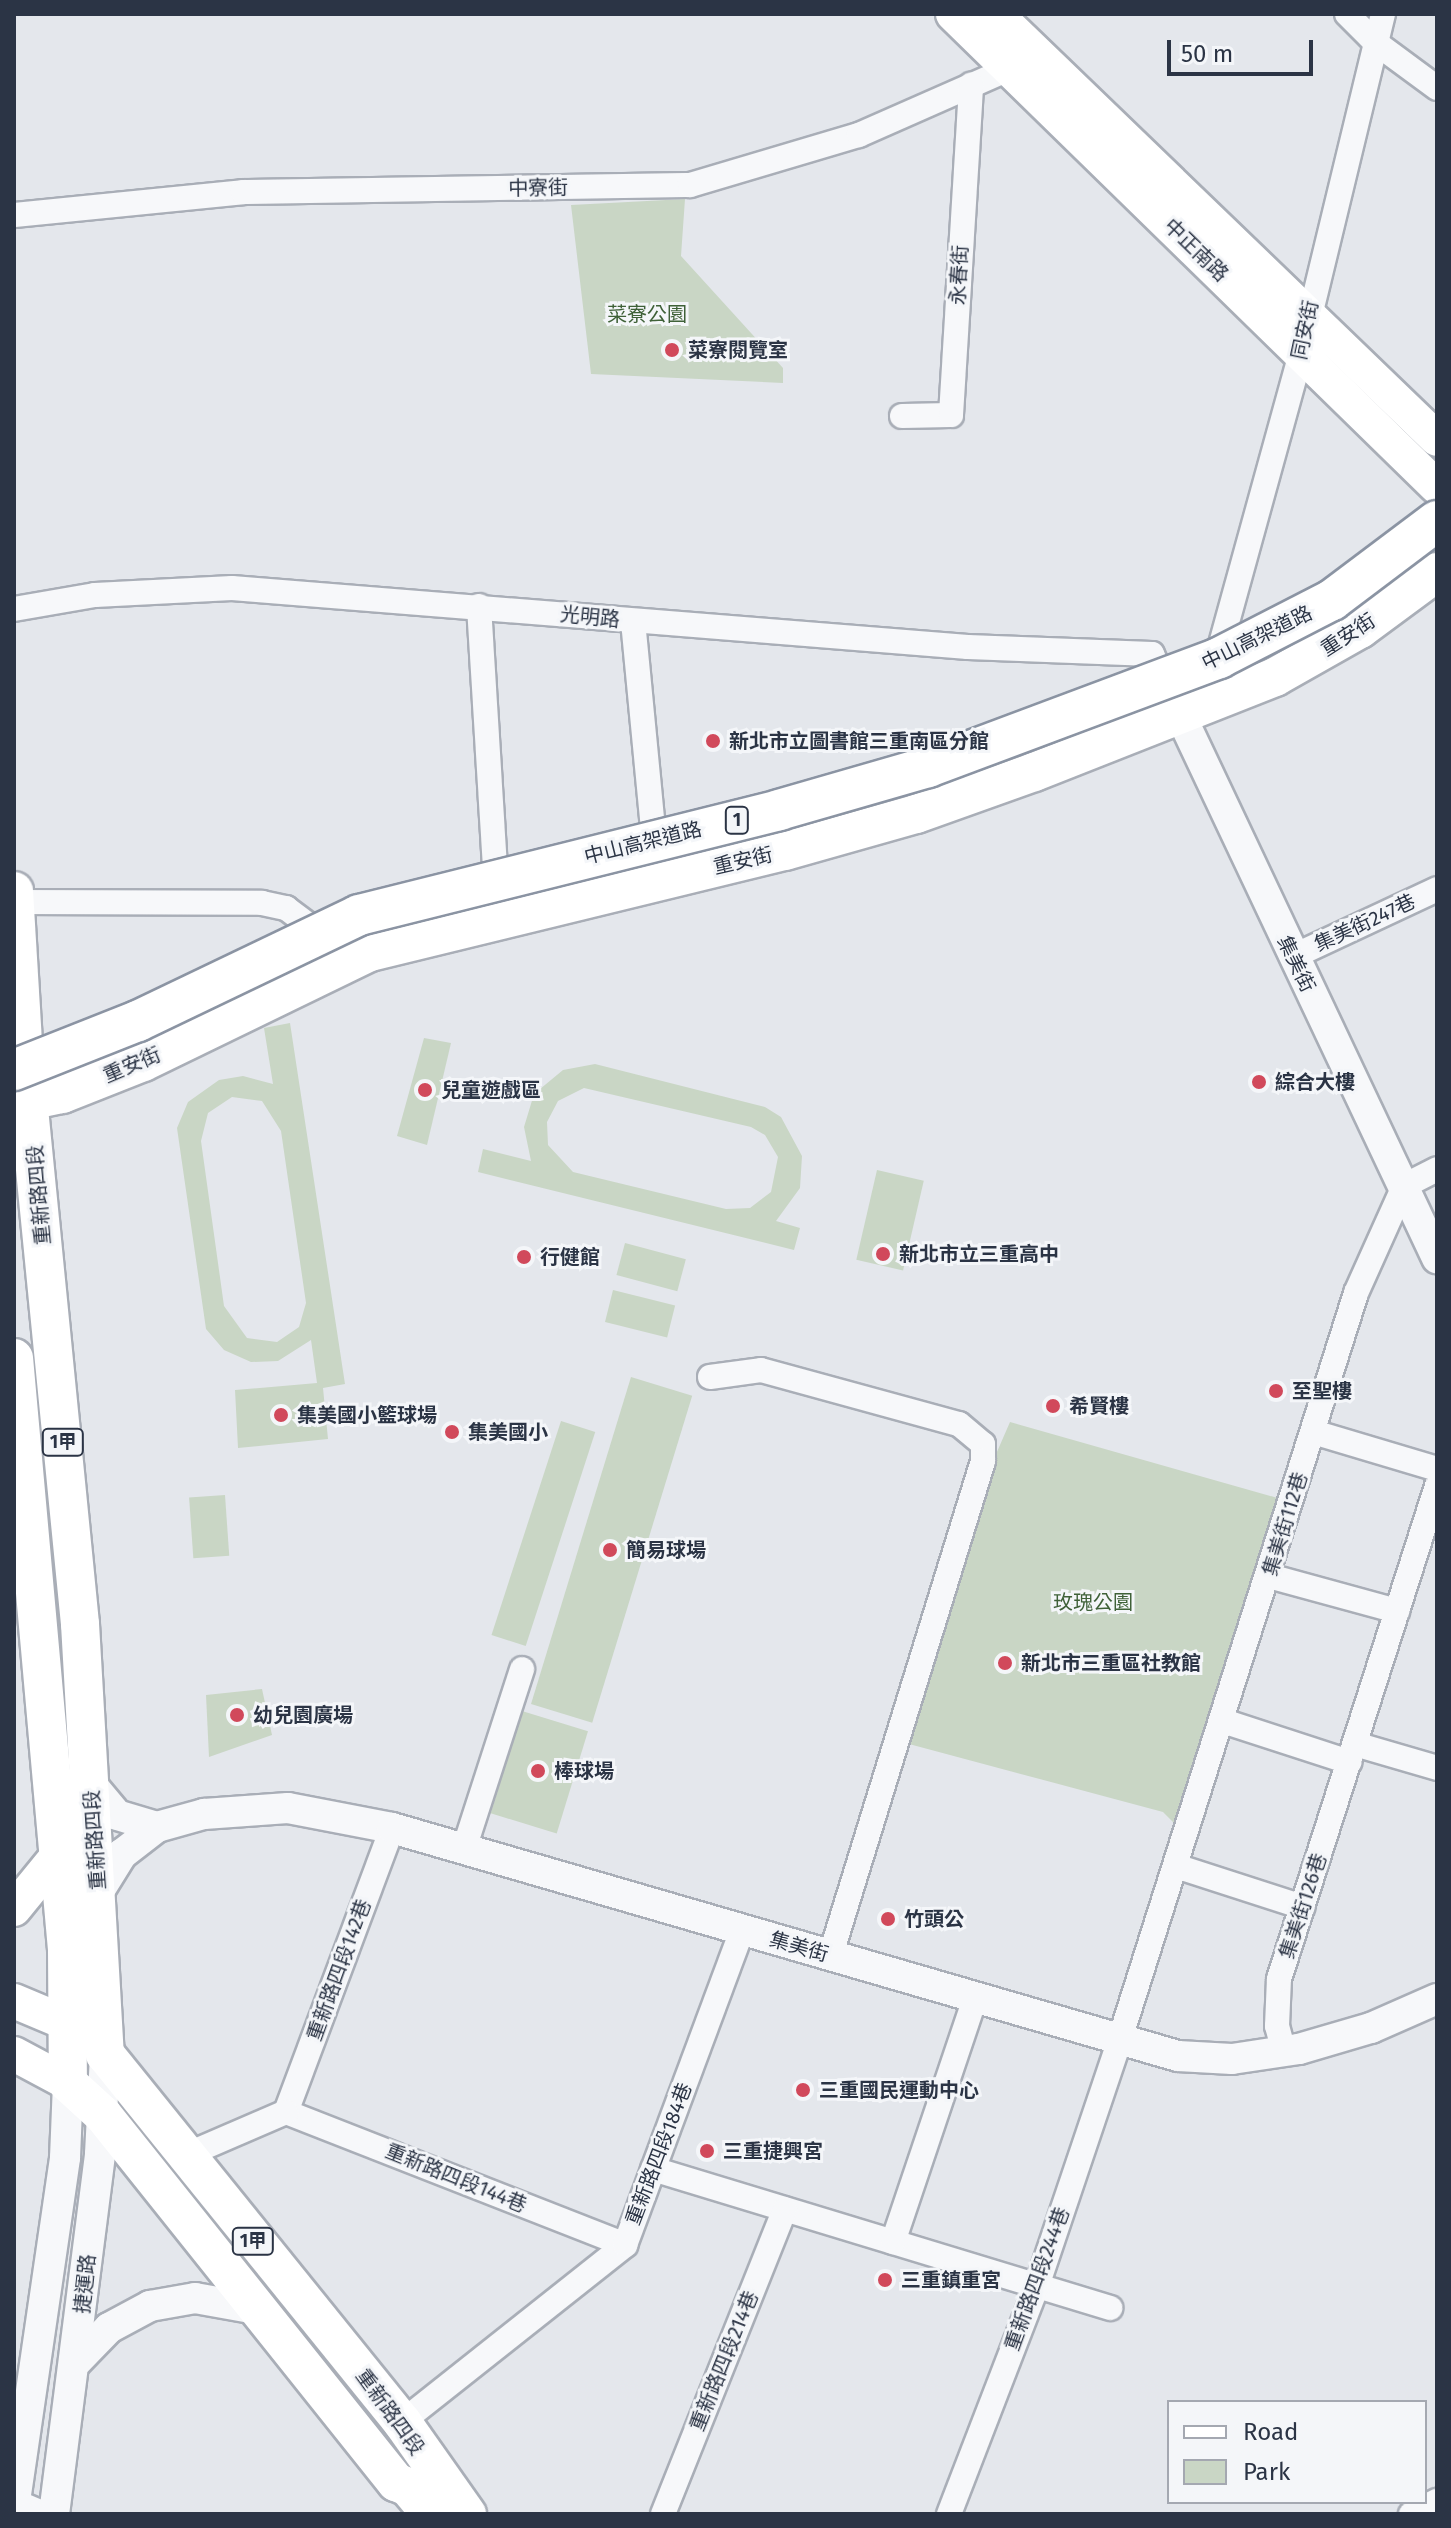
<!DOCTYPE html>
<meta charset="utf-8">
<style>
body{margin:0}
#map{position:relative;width:1451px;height:2528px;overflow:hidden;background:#e4e7ec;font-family:"Fira Sans","Noto Sans TC",sans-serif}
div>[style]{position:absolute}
.green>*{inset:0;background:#c9d6c5;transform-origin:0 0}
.roads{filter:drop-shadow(2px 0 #a9aeb7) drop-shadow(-2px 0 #a9aeb7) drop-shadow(0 2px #a9aeb7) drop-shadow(0 -2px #a9aeb7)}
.minor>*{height:24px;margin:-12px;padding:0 12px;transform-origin:12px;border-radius:12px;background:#f7f8fa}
.tertiary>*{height:30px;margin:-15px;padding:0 15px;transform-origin:15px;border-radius:15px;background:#f7f8fa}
.secondary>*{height:34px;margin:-17px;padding:0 17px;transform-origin:17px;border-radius:17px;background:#fff}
.primary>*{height:38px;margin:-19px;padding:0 19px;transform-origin:19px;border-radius:19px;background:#fff}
.bridges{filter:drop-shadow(2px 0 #8b94a3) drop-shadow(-2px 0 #8b94a3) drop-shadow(0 2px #8b94a3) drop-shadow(0 -2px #8b94a3)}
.trunk-bridge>*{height:40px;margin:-20px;padding:0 20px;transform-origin:20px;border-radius:20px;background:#fff}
.dots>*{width:22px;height:22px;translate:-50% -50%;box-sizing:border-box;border:4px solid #f4f6f9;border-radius:50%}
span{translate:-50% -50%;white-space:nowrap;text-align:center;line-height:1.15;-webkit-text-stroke:6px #f4f6f9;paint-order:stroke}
.shield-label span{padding:2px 6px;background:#f4f6f9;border:2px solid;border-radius:6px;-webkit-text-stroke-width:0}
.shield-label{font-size:18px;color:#2b3445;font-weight:700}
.street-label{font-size:20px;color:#2b3445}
.park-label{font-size:20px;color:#3f6138}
.poi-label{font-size:20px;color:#2b3445;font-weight:700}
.left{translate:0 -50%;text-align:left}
.frame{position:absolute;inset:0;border:16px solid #2b3445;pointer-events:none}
.legend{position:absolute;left:1167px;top:2400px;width:260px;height:104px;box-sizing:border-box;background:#f4f6f9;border:2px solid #a4a8b1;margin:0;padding:10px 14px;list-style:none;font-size:24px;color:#2b3445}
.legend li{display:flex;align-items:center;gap:16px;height:40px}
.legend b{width:40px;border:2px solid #a4a8b1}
.scale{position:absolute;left:1167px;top:40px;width:146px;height:36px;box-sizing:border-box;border:4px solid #2b3445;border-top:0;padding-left:10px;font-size:24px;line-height:28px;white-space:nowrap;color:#2b3445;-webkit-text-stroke:6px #f4f6f9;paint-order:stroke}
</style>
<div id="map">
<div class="green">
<div style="clip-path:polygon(685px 199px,681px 256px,783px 368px,783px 383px,591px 374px,571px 205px)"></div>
<div style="clip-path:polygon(evenodd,290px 1023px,345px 1384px,323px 1388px,328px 1439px,238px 1448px,235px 1390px,317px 1383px,311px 1340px,278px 1361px,251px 1362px,224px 1350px,206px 1329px,177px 1128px,188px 1102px,219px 1080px,243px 1076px,273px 1084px,264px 1028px,290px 1023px,232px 1097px,262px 1101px,281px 1131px,306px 1303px,299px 1327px,277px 1342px,247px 1338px,224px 1306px,201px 1141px,208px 1113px,232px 1097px)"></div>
<div style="clip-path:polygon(424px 1038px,451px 1043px,427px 1145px,397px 1136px)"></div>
<div style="clip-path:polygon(evenodd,595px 1064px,765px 1107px,781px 1117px,802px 1156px,800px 1188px,776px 1221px,800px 1228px,794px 1250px,478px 1172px,483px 1149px,531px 1161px,524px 1127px,534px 1094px,563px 1070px,595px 1064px,584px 1088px,751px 1127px,765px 1135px,778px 1157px,771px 1192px,750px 1208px,726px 1209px,573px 1172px,548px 1145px,547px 1122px,558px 1101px,584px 1088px)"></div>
<div style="left:877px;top:1170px;width:48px;height:92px;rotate:13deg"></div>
<div style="left:625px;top:1243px;width:63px;height:33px;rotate:15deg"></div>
<div style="left:613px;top:1290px;width:64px;height:33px;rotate:14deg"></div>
<div style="left:631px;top:1377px;width:64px;height:342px;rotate:17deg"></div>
<div style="left:561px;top:1421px;width:36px;height:225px;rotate:18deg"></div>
<div style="clip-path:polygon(1010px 1422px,1281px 1499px,1174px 1823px,1163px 1812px,909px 1744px,956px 1546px)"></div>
<div style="left:225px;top:1495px;width:61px;height:36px;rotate:86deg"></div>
<div style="clip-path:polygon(262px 1689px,272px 1735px,209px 1757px,206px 1695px)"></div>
<div style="left:522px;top:1711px;width:69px;height:107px;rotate:17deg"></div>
</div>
<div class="roads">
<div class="minor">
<div style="left:1347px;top:14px;width:41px;rotate:45deg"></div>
<div style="left:1376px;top:43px;width:76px;rotate:36.4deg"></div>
<div style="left:14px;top:215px;width:230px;rotate:-5.7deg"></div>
<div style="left:243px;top:192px;width:447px;rotate:-0.9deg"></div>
<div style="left:690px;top:185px;width:176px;rotate:-16.5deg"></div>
<div style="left:859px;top:135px;width:176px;rotate:-23.8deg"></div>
<div style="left:902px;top:416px;width:49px;rotate:-1.2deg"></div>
<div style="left:951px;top:415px;width:331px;rotate:-86.5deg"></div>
<div style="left:479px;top:606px;width:261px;rotate:86.5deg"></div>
<div style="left:14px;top:609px;width:82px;rotate:-9.8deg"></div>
<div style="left:95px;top:595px;width:137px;rotate:-2.9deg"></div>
<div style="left:232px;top:588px;width:738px;rotate:4.58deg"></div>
<div style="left:968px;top:647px;width:184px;rotate:2.2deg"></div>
<div style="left:1152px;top:654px;width:15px;rotate:67deg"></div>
<div style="left:633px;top:621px;width:208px;rotate:84.5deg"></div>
<div style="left:653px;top:828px;width:55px;rotate:94.2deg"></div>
<div style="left:1221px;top:644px;width:302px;rotate:-74.6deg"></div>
<div style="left:1301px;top:353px;width:349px;rotate:-76.4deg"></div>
<div style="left:15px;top:902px;width:247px;rotate:0.2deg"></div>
<div style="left:262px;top:903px;width:25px;rotate:12deg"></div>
<div style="left:286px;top:908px;width:26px;rotate:37deg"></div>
<div style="left:1292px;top:957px;width:160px;rotate:-25.1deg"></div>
<div style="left:710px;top:1377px;width:51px;rotate:-7.8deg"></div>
<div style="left:761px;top:1370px;width:205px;rotate:15.3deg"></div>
<div style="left:959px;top:1424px;width:31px;rotate:40deg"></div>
<div style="left:983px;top:1444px;width:17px;rotate:90deg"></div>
<div style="left:983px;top:1461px;width:519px;rotate:107.14deg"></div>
<div style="left:1313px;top:1432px;width:129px;rotate:16.6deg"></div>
<div style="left:1269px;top:1576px;width:133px;rotate:15.3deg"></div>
<div style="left:1223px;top:1721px;width:133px;rotate:18deg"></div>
<div style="left:1355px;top:1744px;width:85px;rotate:16.3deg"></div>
<div style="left:464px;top:1849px;width:189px;rotate:-72.1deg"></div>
<div style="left:1176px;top:1866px;width:133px;rotate:17.9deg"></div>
<div style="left:1284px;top:2052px;width:27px;rotate:-105deg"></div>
<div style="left:1277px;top:2026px;width:47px;rotate:-87.6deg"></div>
<div style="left:1279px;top:1979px;width:518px;rotate:-72.23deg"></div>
<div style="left:286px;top:2112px;width:364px;rotate:21.4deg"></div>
<div style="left:286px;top:2112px;width:303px;rotate:-69.5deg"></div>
<div style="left:184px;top:2156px;width:111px;rotate:-23.3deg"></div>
<div style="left:653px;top:2169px;width:478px;rotate:16.9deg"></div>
<div style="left:893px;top:2242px;width:256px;rotate:-71.4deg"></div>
<div style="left:402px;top:2422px;width:285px;rotate:-38.4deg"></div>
<div style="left:625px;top:2245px;width:335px;rotate:-69.6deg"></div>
<div style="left:14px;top:2501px;width:34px;rotate:23deg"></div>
<div style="left:663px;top:2514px;width:328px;rotate:-68.2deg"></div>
<div style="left:949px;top:2514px;width:244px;rotate:-68.9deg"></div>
<div style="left:1037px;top:2286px;width:257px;rotate:-71.4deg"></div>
<div style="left:1119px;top:2042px;width:786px;rotate:-72.44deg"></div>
<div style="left:1356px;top:1293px;width:117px;rotate:-65.8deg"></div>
<div style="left:1404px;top:1186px;width:37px;rotate:-27deg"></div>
<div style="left:1411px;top:2514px;width:29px;rotate:-27deg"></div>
</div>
<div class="tertiary">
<div style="left:1171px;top:695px;width:623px;rotate:64.71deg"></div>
<div style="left:91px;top:1784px;width:40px;rotate:50deg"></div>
<div style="left:117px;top:1815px;width:42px;rotate:16.7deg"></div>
<div style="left:99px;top:1891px;width:44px;rotate:-58.1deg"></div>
<div style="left:122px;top:1854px;width:44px;rotate:-37.6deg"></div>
<div style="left:157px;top:1827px;width:49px;rotate:-15.5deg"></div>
<div style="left:204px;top:1814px;width:84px;rotate:-4.1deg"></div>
<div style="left:288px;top:1808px;width:106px;rotate:10.9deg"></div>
<div style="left:392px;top:1828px;width:818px;rotate:16.18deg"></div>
<div style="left:1178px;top:2056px;width:54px;rotate:3.2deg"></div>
<div style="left:1232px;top:2059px;width:68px;rotate:-8.5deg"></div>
<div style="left:1299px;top:2049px;width:75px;rotate:-16.3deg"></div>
<div style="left:1371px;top:2028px;width:72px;rotate:-23.7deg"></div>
<div style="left:77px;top:2361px;width:46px;rotate:-45.9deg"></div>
<div style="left:109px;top:2328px;width:47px;rotate:-28.2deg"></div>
<div style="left:150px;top:2306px;width:46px;rotate:-10.1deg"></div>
<div style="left:195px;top:2298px;width:68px;rotate:10.2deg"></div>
<div style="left:14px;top:2508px;width:354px;rotate:-81.7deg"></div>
<div style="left:65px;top:2158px;width:75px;rotate:-87.7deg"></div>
<div style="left:54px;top:2514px;width:363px;rotate:-82.7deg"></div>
<div style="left:100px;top:2154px;width:100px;rotate:-87.1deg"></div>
</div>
<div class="secondary">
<div style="left:953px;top:14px;width:677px;rotate:44.34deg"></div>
<div style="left:996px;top:14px;width:612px;rotate:43.94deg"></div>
<div style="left:14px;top:1909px;width:70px;rotate:-50.8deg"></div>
<div style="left:14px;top:2001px;width:62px;rotate:22.8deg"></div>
<div style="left:71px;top:2025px;width:21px;rotate:39deg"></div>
<div style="left:14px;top:2054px;width:61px;rotate:28.2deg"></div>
</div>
<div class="primary">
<div style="left:14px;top:891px;width:167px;rotate:86.6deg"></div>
<div style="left:24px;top:1058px;width:569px;rotate:84.35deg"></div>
<div style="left:80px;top:1624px;width:431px;rotate:86.7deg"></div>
<div style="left:105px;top:2054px;width:473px;rotate:51.1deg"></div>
<div style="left:402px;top:2422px;width:113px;rotate:54.8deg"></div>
<div style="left:14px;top:1104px;width:49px;rotate:-11.8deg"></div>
<div style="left:62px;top:1094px;width:87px;rotate:-21.6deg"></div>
<div style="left:143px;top:1062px;width:252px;rotate:-25.9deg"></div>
<div style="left:370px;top:952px;width:427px;rotate:-13.7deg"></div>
<div style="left:785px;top:851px;width:136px;rotate:-15.8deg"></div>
<div style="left:916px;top:814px;width:125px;rotate:-19.6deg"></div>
<div style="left:1034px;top:772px;width:259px;rotate:-21.5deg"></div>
<div style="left:1275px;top:677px;width:98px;rotate:-29.5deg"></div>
<div style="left:1360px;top:629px;width:96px;rotate:-36.5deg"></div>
<div style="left:14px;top:1358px;width:594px;rotate:84.88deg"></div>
<div style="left:67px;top:1950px;width:133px;rotate:89.6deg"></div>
<div style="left:68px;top:2083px;width:47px;rotate:42.4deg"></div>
<div style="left:103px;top:2115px;width:470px;rotate:51.4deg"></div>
<div style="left:396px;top:2482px;width:13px;rotate:23deg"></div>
<div style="left:408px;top:2487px;width:35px;rotate:50deg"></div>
</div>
</div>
<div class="bridges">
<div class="trunk-bridge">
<div style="left:14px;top:1070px;width:133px;rotate:-21.6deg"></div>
<div style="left:138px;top:1021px;width:245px;rotate:-25.6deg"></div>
<div style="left:359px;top:915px;width:433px;rotate:-14deg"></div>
<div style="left:779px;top:810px;width:155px;rotate:-16.1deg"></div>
<div style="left:928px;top:767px;width:311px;rotate:-20.5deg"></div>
<div style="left:1219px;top:658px;width:127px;rotate:-27.2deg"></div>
<div style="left:1332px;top:600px;width:131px;rotate:-37deg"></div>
</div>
</div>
<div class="dots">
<div style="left:672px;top:350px;background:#d1495b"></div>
<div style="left:713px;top:741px;background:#d1495b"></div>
<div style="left:1259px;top:1082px;background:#d1495b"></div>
<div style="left:425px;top:1090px;background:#d1495b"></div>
<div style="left:883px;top:1254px;background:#d1495b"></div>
<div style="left:524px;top:1257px;background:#d1495b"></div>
<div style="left:1276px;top:1391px;background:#d1495b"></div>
<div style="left:1053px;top:1406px;background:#d1495b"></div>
<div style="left:281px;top:1415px;background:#d1495b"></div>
<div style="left:452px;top:1432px;background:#d1495b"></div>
<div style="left:610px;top:1550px;background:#d1495b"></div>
<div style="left:1005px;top:1663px;background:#d1495b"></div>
<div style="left:237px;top:1715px;background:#d1495b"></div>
<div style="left:538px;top:1771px;background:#d1495b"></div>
<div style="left:888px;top:1919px;background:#d1495b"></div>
<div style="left:803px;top:2090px;background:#d1495b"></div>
<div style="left:707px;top:2151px;background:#d1495b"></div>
<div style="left:885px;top:2280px;background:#d1495b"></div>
</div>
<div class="shield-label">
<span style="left:737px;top:820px">1</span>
<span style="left:63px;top:1442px">1甲</span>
<span style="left:253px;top:2241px">1甲</span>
</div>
<div class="street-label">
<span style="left:538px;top:188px;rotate:-1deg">中寮街</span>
<span style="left:1196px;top:250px;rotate:44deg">中正南路</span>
<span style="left:959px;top:275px;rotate:-87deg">永春街</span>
<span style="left:1305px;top:330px;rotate:-78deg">同安街</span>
<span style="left:590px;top:617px;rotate:6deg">光明路</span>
<span style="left:1348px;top:635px;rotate:-33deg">重安街</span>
<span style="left:1257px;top:638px;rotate:-26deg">中山高架道路</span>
<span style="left:643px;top:843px;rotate:-14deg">中山高架道路</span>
<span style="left:743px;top:861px;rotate:-13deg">重安街</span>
<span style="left:1365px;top:923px;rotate:-25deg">集美街247巷</span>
<span style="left:1296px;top:964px;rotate:64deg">集美街</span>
<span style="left:132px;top:1065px;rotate:-23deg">重安街</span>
<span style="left:39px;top:1195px;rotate:-95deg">重新路四段</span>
<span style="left:1285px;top:1524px;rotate:-73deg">集美街112巷</span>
<span style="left:95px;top:1840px;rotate:-94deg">重新路四段</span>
<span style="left:1303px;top:1906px;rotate:-72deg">集美街126巷</span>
<span style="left:799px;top:1947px;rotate:16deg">集美街</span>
<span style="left:339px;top:1970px;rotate:-70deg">重新路四段142巷</span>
<span style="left:659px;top:2154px;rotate:-69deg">重新路四段184巷</span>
<span style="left:456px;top:2178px;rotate:22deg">重新路四段144巷</span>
<span style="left:1037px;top:2279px;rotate:-70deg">重新路四段244巷</span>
<span style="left:85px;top:2284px;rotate:-84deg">捷運路</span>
<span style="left:724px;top:2361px;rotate:-68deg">重新路四段214巷</span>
<span style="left:390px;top:2412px;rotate:54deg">重新路四段</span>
</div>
<div class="park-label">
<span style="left:647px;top:314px">菜寮公園</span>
<span style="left:1093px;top:1602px">玫瑰公園</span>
</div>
<div class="poi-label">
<span class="left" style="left:688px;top:350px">菜寮閱覽室</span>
<span class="left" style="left:729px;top:741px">新北市立圖書館三重南區分館</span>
<span class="left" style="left:1275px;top:1082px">綜合大樓</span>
<span class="left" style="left:441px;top:1090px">兒童遊戲區</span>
<span class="left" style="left:899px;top:1254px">新北市立三重高中</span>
<span class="left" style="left:540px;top:1257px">行健館</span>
<span class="left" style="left:1292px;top:1391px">至聖樓</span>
<span class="left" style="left:1069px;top:1406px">希賢樓</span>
<span class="left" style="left:297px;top:1415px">集美國小籃球場</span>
<span class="left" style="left:468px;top:1432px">集美國小</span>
<span class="left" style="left:626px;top:1550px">簡易球場</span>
<span class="left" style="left:1021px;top:1663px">新北市三重區社教館</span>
<span class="left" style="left:253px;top:1715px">幼兒園廣場</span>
<span class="left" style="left:554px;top:1771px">棒球場</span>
<span class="left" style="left:904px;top:1919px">竹頭公</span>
<span class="left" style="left:819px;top:2090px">三重國民運動中心</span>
<span class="left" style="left:723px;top:2151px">三重捷興宮</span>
<span class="left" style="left:901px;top:2280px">三重鎮重宮</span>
</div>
<div class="frame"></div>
<ul class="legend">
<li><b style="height:10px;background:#fff"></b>Road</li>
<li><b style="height:22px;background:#c9d6c5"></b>Park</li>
</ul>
<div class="scale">50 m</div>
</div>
